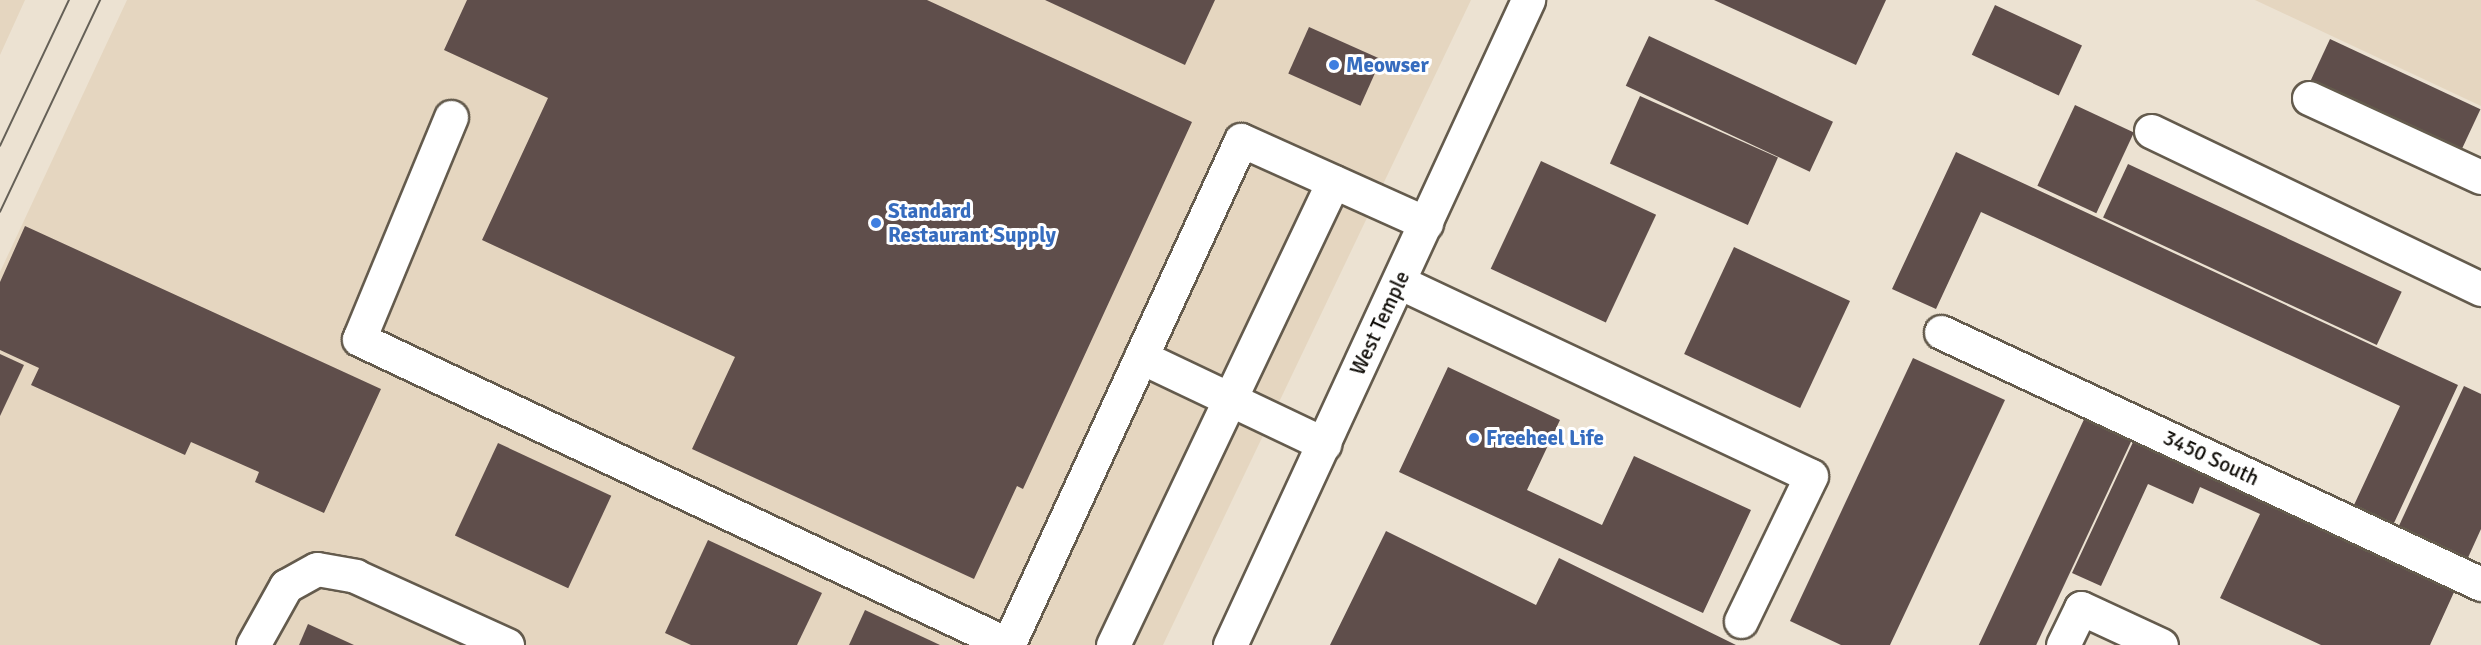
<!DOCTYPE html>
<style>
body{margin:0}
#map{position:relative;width:2481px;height:645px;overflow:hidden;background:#ece2d2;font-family:Signika,sans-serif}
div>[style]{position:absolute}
.built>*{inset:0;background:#e5d6c0}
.building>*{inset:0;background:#5f4e4b;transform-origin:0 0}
.roads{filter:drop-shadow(2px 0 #645b4d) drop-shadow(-2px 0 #645b4d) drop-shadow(0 2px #645b4d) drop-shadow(0 -2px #645b4d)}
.minor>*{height:33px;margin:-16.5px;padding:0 16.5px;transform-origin:16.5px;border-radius:16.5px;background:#fff}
.tram>*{height:1.5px;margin:-0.75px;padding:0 0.75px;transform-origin:0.75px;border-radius:0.75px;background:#656057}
.dots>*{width:16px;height:16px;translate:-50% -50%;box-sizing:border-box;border:3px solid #fff;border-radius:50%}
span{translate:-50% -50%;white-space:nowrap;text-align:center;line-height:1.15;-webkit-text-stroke:6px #fff;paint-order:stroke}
.shop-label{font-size:21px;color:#366cbe;font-weight:700}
.left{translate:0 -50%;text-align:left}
.street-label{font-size:21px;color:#120f0a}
</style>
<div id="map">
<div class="built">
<div style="clip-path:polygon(0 0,25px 0,0 55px)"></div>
<div style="clip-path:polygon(127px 0,1471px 0,1163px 645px,0 645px,0 272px)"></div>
<div style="clip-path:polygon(2255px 0,2481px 0,2481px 106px)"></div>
</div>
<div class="building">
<div style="clip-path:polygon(467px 0,927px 0,1192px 122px,1023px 489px,1017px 486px,974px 579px,692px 449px,735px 357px,482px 240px,548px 98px,444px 50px)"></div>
<div style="clip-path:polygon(1045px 0,1215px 0,1185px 65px)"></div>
<div style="clip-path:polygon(1714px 0,1886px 0,1856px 65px)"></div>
<div style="left:1995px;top:5px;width:96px;height:55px;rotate:25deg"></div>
<div style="left:1309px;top:27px;width:79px;height:51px;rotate:24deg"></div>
<div style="left:1649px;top:36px;width:203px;height:55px;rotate:25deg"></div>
<div style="left:2330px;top:39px;width:166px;height:52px;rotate:25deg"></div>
<div style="left:1640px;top:96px;width:151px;height:74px;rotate:24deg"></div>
<div style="left:2075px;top:105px;width:65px;height:89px;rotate:25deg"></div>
<div style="clip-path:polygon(1956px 152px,2458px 385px,2394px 523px,2354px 505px,2400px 406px,1981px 212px,1936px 309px,1892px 289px)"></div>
<div style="left:1541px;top:161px;width:127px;height:119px;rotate:25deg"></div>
<div style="left:2128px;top:164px;width:302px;height:59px;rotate:25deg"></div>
<div style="clip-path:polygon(25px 226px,381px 389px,324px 513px,255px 482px,259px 472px,191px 442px,185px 455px,31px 385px,39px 368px,0 350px,0 282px)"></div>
<div style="left:1734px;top:247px;width:128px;height:118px;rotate:25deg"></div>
<div style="clip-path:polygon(0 354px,24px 365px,0 416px)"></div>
<div style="clip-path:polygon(1913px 358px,2005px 400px,1890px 645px,1841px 645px,1790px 621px)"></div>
<div style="clip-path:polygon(1448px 367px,1560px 420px,1527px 490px,1602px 525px,1634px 456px,1751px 510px,1703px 613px,1399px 472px)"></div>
<div style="clip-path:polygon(2464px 386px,2481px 394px,2481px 529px,2466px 562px,2397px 530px)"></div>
<div style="left:2087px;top:413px;width:52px;height:256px;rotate:25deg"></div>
<div style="clip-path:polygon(2134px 440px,2455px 590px,2430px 645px,2321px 645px,2220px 598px,2260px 514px,2200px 487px,2193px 504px,2148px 484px,2101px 586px,2072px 573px)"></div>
<div style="left:498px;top:443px;width:125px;height:102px;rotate:25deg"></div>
<div style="clip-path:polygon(1386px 531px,1536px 605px,1559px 558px,1736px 645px,1330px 645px)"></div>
<div style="clip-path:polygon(708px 540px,822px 593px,797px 645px,691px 645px,665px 633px)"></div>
<div style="clip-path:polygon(865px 610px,940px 645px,849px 645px)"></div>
<div style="clip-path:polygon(308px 624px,354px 645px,299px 645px)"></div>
</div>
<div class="roads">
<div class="minor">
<div style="left:2309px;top:98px;width:189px;rotate:24.7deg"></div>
<div style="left:451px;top:117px;width:240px;rotate:112.5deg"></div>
<div style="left:359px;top:339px;width:716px;rotate:25.21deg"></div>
<div style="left:2151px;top:131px;width:366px;rotate:25.6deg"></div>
<div style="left:1399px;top:282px;width:455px;rotate:25.2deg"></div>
<div style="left:1811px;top:476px;width:161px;rotate:115.8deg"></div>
<div style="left:1941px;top:332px;width:596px;rotate:25.02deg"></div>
<div style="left:1141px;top:357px;width:203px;rotate:25.4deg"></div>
<div style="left:253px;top:645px;width:68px;rotate:-60.8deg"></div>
<div style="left:286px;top:586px;width:35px;rotate:-29deg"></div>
<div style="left:317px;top:569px;width:39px;rotate:10deg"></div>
<div style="left:355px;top:576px;width:167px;rotate:24.4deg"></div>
<div style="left:1008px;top:645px;width:556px;rotate:-65.23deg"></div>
<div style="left:1241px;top:140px;width:203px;rotate:24.2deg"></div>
<div style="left:1113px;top:645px;width:513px;rotate:-64.58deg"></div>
<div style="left:1230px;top:645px;width:711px;rotate:-65.2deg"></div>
<div style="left:2063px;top:645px;width:41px;rotate:-64.1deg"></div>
<div style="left:2081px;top:608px;width:88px;rotate:24.8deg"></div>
</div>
</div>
<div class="tram">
<div style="left:0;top:146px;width:161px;rotate:-64.7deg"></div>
<div style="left:0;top:212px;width:234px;rotate:-64.7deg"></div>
</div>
<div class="dots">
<div style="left:1334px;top:65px;background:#3f7fe0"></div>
<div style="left:876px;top:223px;background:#3f7fe0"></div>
<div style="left:1474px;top:438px;background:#3f7fe0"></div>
</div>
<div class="shop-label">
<span class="left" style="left:1346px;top:65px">Meowser</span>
<span class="left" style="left:888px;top:223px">Standard<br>Restaurant Supply</span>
<span class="left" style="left:1486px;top:438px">Freeheel Life</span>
</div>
<div class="street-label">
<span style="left:1380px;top:323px;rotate:-65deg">West Temple</span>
<span style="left:2211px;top:458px;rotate:25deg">3450 South</span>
</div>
</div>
